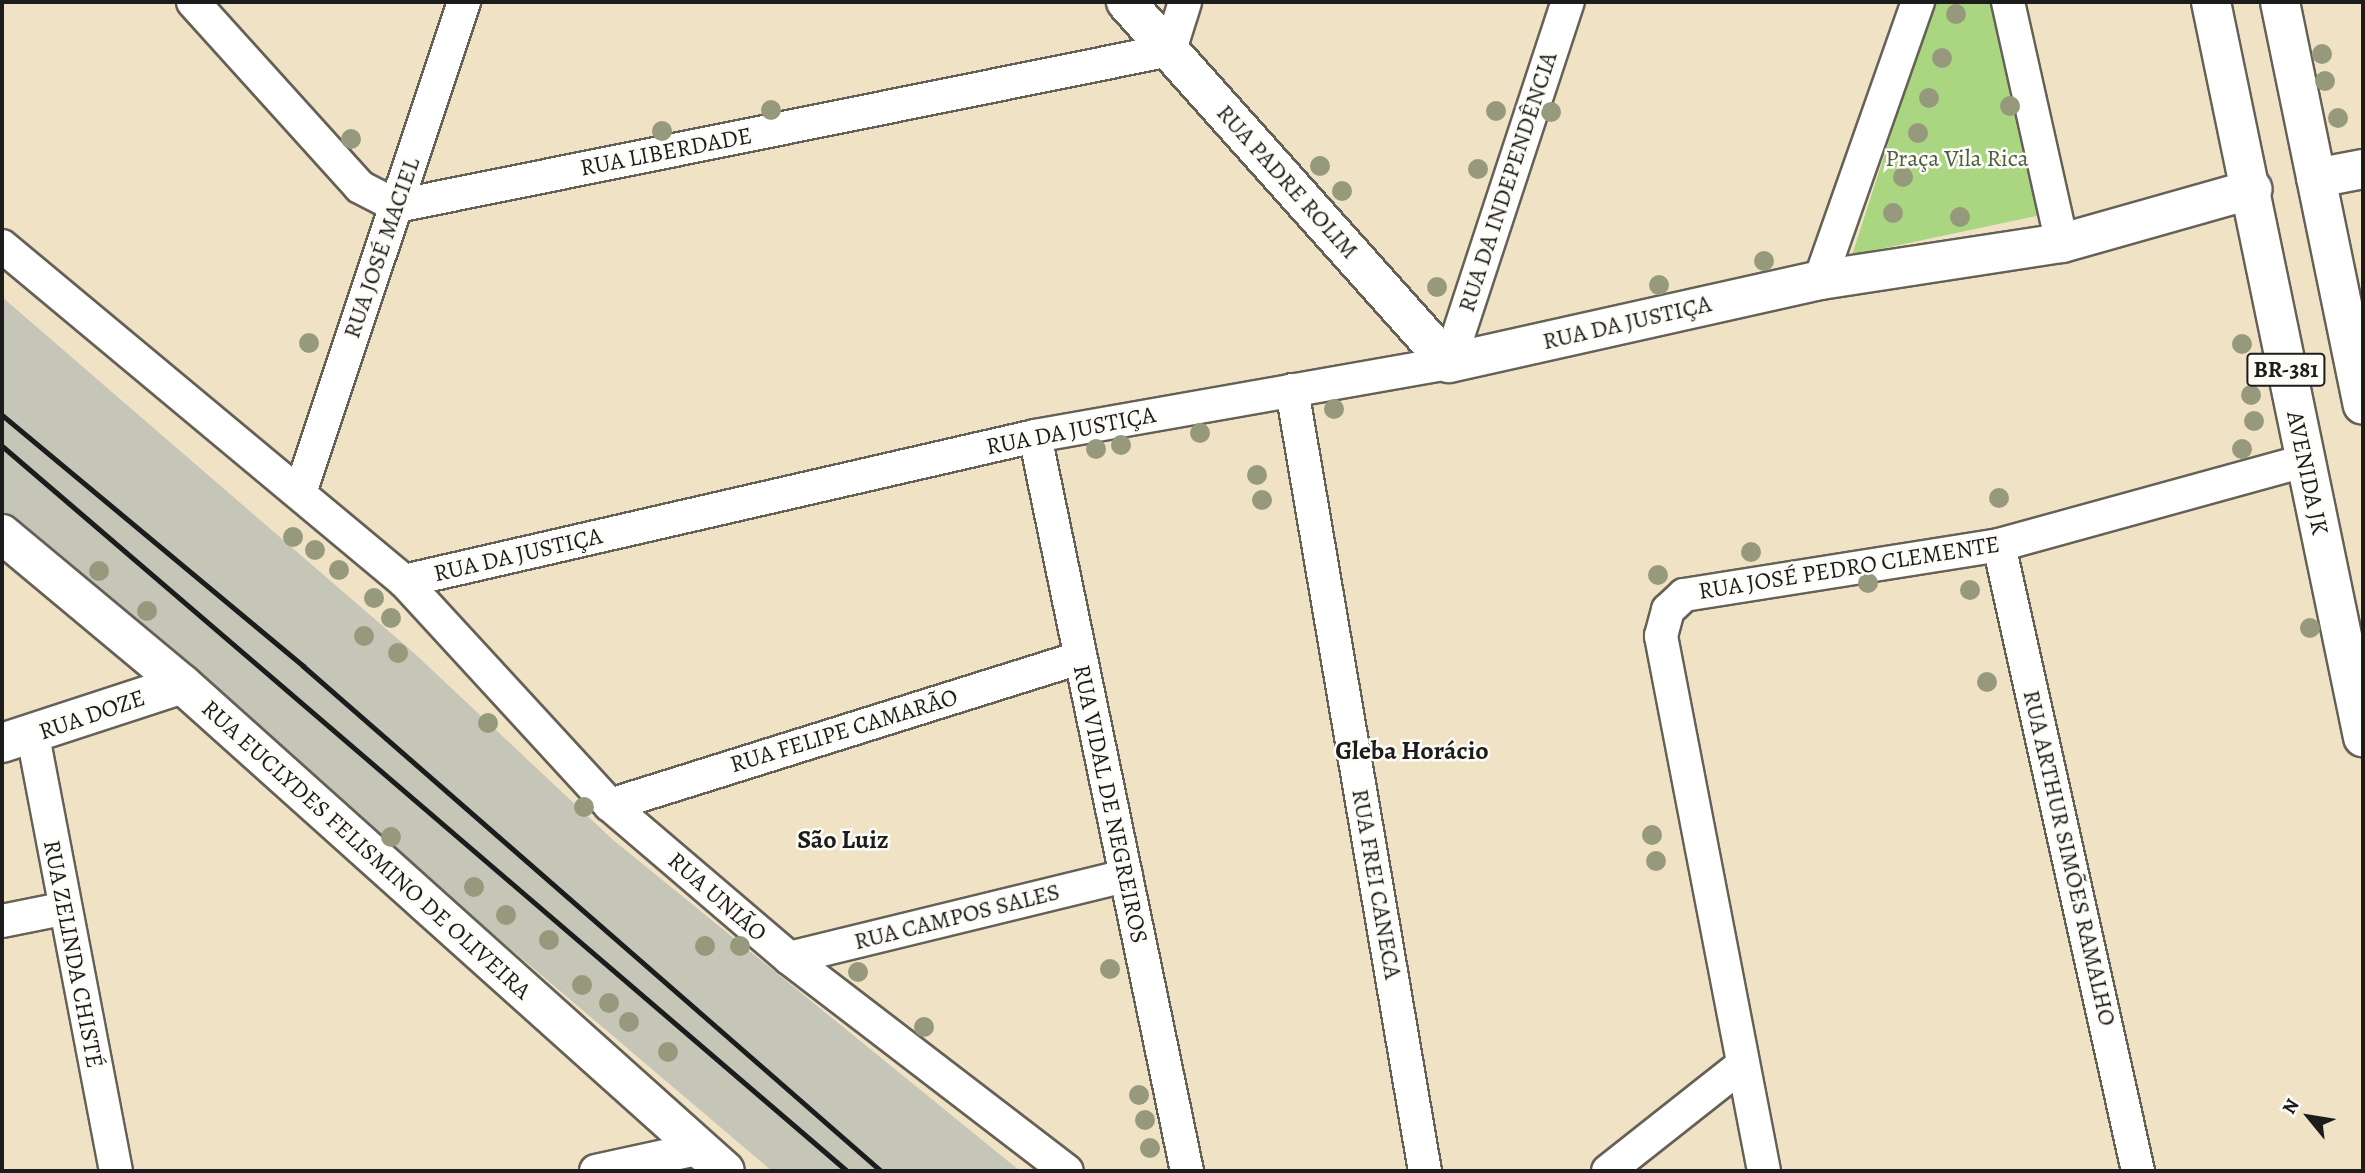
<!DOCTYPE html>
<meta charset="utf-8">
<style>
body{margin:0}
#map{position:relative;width:2365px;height:1173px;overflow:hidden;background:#f0e2c5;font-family:Alegreya,serif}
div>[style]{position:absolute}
.industrial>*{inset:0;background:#c5c5b8}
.green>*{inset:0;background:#aad682}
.roads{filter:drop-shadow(2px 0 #666157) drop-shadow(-2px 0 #666157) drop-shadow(0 2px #666157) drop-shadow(0 -2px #666157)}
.minor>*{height:32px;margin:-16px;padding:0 16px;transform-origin:16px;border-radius:16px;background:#fff}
.tertiary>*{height:38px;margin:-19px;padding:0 19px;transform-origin:19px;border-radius:19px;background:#fff}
.primary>*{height:38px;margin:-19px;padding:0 19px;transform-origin:19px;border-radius:19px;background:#fff}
.rail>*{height:5px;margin:-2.5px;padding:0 2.5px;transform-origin:2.5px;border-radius:2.5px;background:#1c1c1c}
.trees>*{width:20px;height:20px;margin:-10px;border-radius:50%;background:#97997c}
span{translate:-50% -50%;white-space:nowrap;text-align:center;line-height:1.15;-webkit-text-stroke:5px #fdfcf7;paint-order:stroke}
.shield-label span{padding:2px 5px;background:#fdfcf7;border:2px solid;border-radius:5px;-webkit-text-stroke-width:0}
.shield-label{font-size:23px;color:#1c1c1c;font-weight:700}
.street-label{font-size:24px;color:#1c1c1c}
.park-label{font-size:24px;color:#4e5d40}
.neighbourhood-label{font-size:26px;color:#1c1c1c;font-weight:700}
.frame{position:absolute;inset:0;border:4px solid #1c1c1c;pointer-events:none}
.north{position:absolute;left:2274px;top:1082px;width:70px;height:70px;-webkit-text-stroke:5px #fdfcf7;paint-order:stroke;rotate:300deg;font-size:19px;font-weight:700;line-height:28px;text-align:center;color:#1c1c1c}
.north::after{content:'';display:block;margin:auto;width:24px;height:32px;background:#1c1c1c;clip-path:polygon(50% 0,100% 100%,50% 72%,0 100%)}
</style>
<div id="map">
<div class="industrial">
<div style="clip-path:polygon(2px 297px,414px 653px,612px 839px,1020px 1171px,772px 1171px,282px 755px,2px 513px)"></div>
</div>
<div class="green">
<div style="clip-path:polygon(1934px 2px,1997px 2px,2041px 215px,1852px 255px)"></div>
</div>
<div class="roads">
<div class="minor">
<div style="left:193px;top:2px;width:249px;rotate:47.9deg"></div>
<div style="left:360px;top:187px;width:42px;rotate:27.2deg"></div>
<div style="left:397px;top:206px;width:789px;rotate:-11.41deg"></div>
<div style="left:1170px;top:50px;width:50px;rotate:-72.6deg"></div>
<div style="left:2008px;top:2px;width:247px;rotate:77.4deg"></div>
<div style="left:2px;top:246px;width:523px;rotate:39.81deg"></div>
<div style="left:404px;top:581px;width:647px;rotate:-12.94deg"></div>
<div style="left:1035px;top:436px;width:420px;rotate:-10deg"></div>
<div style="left:1449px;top:363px;width:380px;rotate:-71.8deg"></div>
<div style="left:1820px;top:280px;width:295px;rotate:-70.6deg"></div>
<div style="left:1292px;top:390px;width:792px;rotate:80.34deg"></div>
<div style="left:1035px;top:436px;width:751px;rotate:78.32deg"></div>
<div style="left:300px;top:493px;width:518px;rotate:-71.53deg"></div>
<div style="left:1999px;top:545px;width:641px;rotate:77.48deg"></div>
<div style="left:404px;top:581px;width:304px;rotate:47.4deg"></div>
<div style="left:610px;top:805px;width:235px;rotate:40.5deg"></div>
<div style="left:789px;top:958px;width:350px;rotate:37.5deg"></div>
<div style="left:33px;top:736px;width:443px;rotate:79.2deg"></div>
<div style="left:610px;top:805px;width:491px;rotate:-17.4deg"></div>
<div style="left:2px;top:921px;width:61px;rotate:-11.3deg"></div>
<div style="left:789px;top:958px;width:347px;rotate:-13.7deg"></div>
<div style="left:596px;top:1171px;width:103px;rotate:-12.3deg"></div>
<div style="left:1608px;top:1171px;width:169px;rotate:-38.3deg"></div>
<div style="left:1764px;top:1171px;width:545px;rotate:-100.9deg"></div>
<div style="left:1661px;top:636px;width:27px;rotate:-75deg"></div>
<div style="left:1668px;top:610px;width:22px;rotate:-43deg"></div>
<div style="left:1684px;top:595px;width:319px;rotate:-9deg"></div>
<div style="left:1999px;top:545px;width:315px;rotate:-15.4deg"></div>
</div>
<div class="tertiary">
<div style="left:1126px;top:2px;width:484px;rotate:48.2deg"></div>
<div style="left:1449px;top:363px;width:380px;rotate:-12.6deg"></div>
<div style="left:1820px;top:280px;width:245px;rotate:-8.7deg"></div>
<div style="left:2062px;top:243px;width:198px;rotate:-15.8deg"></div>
<div style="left:2316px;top:178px;width:48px;rotate:-10.8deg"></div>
<div style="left:2px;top:534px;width:234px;rotate:39.8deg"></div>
<div style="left:182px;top:684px;width:729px;rotate:41.89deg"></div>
<div style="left:2px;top:743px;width:189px;rotate:-18.1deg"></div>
</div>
<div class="primary">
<div style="left:2211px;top:2px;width:751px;rotate:78.32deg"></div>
<div style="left:2280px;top:2px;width:411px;rotate:78.4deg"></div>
</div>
</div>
<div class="rail">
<div style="left:2px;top:415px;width:392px;rotate:39.8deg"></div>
<div style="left:303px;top:666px;width:768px;rotate:41.14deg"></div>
<div style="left:2px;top:446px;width:1113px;rotate:40.63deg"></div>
</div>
<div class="trees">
<div style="left:1956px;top:14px"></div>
<div style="left:2322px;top:54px"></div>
<div style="left:1942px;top:58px"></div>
<div style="left:2325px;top:81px"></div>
<div style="left:1929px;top:98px"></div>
<div style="left:2010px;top:106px"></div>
<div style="left:771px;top:110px"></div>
<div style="left:1496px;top:111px"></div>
<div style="left:1551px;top:112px"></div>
<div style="left:2338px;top:118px"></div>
<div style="left:662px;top:131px"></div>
<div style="left:1918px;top:133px"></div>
<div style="left:351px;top:139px"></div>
<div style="left:1320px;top:166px"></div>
<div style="left:1478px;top:169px"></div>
<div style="left:1903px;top:177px"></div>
<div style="left:1342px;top:191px"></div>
<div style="left:1893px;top:213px"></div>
<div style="left:1960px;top:217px"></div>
<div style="left:1764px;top:261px"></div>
<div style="left:1659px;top:285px"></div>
<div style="left:1437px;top:287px"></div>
<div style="left:309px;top:343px"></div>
<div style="left:2242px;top:344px"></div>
<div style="left:2251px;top:395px"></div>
<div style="left:1334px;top:409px"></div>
<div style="left:2254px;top:421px"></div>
<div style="left:1200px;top:433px"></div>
<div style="left:1121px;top:445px"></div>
<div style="left:1096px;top:449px"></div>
<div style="left:2242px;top:449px"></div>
<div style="left:1257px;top:475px"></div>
<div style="left:1999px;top:498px"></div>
<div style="left:1262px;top:500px"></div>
<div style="left:293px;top:537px"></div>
<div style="left:315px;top:550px"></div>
<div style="left:1751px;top:552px"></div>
<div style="left:339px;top:570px"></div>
<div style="left:99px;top:571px"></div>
<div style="left:1658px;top:575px"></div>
<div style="left:1868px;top:583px"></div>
<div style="left:1970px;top:590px"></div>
<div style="left:374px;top:598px"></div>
<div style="left:147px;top:611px"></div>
<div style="left:391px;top:618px"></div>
<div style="left:2310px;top:628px"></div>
<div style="left:364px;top:636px"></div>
<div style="left:398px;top:653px"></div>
<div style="left:1987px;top:682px"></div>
<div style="left:488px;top:723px"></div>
<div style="left:584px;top:807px"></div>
<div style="left:1652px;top:835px"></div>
<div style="left:391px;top:837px"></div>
<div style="left:1656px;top:861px"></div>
<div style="left:474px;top:887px"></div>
<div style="left:506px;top:915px"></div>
<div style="left:549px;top:940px"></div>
<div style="left:705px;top:946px"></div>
<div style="left:740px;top:946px"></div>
<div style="left:1110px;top:969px"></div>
<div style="left:858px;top:972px"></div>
<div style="left:582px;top:985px"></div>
<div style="left:609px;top:1003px"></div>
<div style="left:629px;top:1022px"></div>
<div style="left:924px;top:1027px"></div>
<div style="left:668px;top:1052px"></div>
<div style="left:1139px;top:1095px"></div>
<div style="left:1145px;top:1120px"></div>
<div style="left:1150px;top:1148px"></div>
</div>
<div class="shield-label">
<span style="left:2286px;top:370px">BR-381</span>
</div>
<div class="street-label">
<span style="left:666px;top:152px;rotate:-11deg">RUA LIBERDADE</span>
<span style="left:1287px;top:182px;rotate:48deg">RUA PADRE ROLIM</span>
<span style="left:1508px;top:182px;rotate:-72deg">RUA DA INDEPENDÊNCIA</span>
<span style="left:382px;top:248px;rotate:-71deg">RUA JOSÉ MACIEL</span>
<span style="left:1627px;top:323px;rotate:-13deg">RUA DA JUSTIÇA</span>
<span style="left:1071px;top:431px;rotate:-11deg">RUA DA JUSTIÇA</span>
<span style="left:2307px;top:473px;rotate:78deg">AVENIDA JK</span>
<span style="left:518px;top:555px;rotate:-13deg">RUA DA JUSTIÇA</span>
<span style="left:1849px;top:568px;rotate:-9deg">RUA JOSÉ PEDRO CLEMENTE</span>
<span style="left:92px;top:715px;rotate:-19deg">RUA DOZE</span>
<span style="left:844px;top:731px;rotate:-17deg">RUA FELIPE CAMARÃO</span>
<span style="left:1110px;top:804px;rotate:78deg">RUA VIDAL DE NEGREIROS</span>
<span style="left:366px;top:850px;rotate:42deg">RUA EUCLYDES FELISMINO DE OLIVEIRA</span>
<span style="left:2069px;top:858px;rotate:77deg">RUA ARTHUR SIMÕES RAMALHO</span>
<span style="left:1376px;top:884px;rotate:80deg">RUA FREI CANECA</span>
<span style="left:717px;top:897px;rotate:41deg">RUA UNIÃO</span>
<span style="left:957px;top:917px;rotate:-14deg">RUA CAMPOS SALES</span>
<span style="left:73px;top:954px;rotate:79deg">RUA ZELINDA CHISTÉ</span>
</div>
<div class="park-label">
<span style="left:1957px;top:159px">Praça Vila Rica</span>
</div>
<div class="neighbourhood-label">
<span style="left:1412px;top:751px">Gleba Horácio</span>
<span style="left:843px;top:840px">São Luiz</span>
</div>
<div class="frame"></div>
<div class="north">N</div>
</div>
